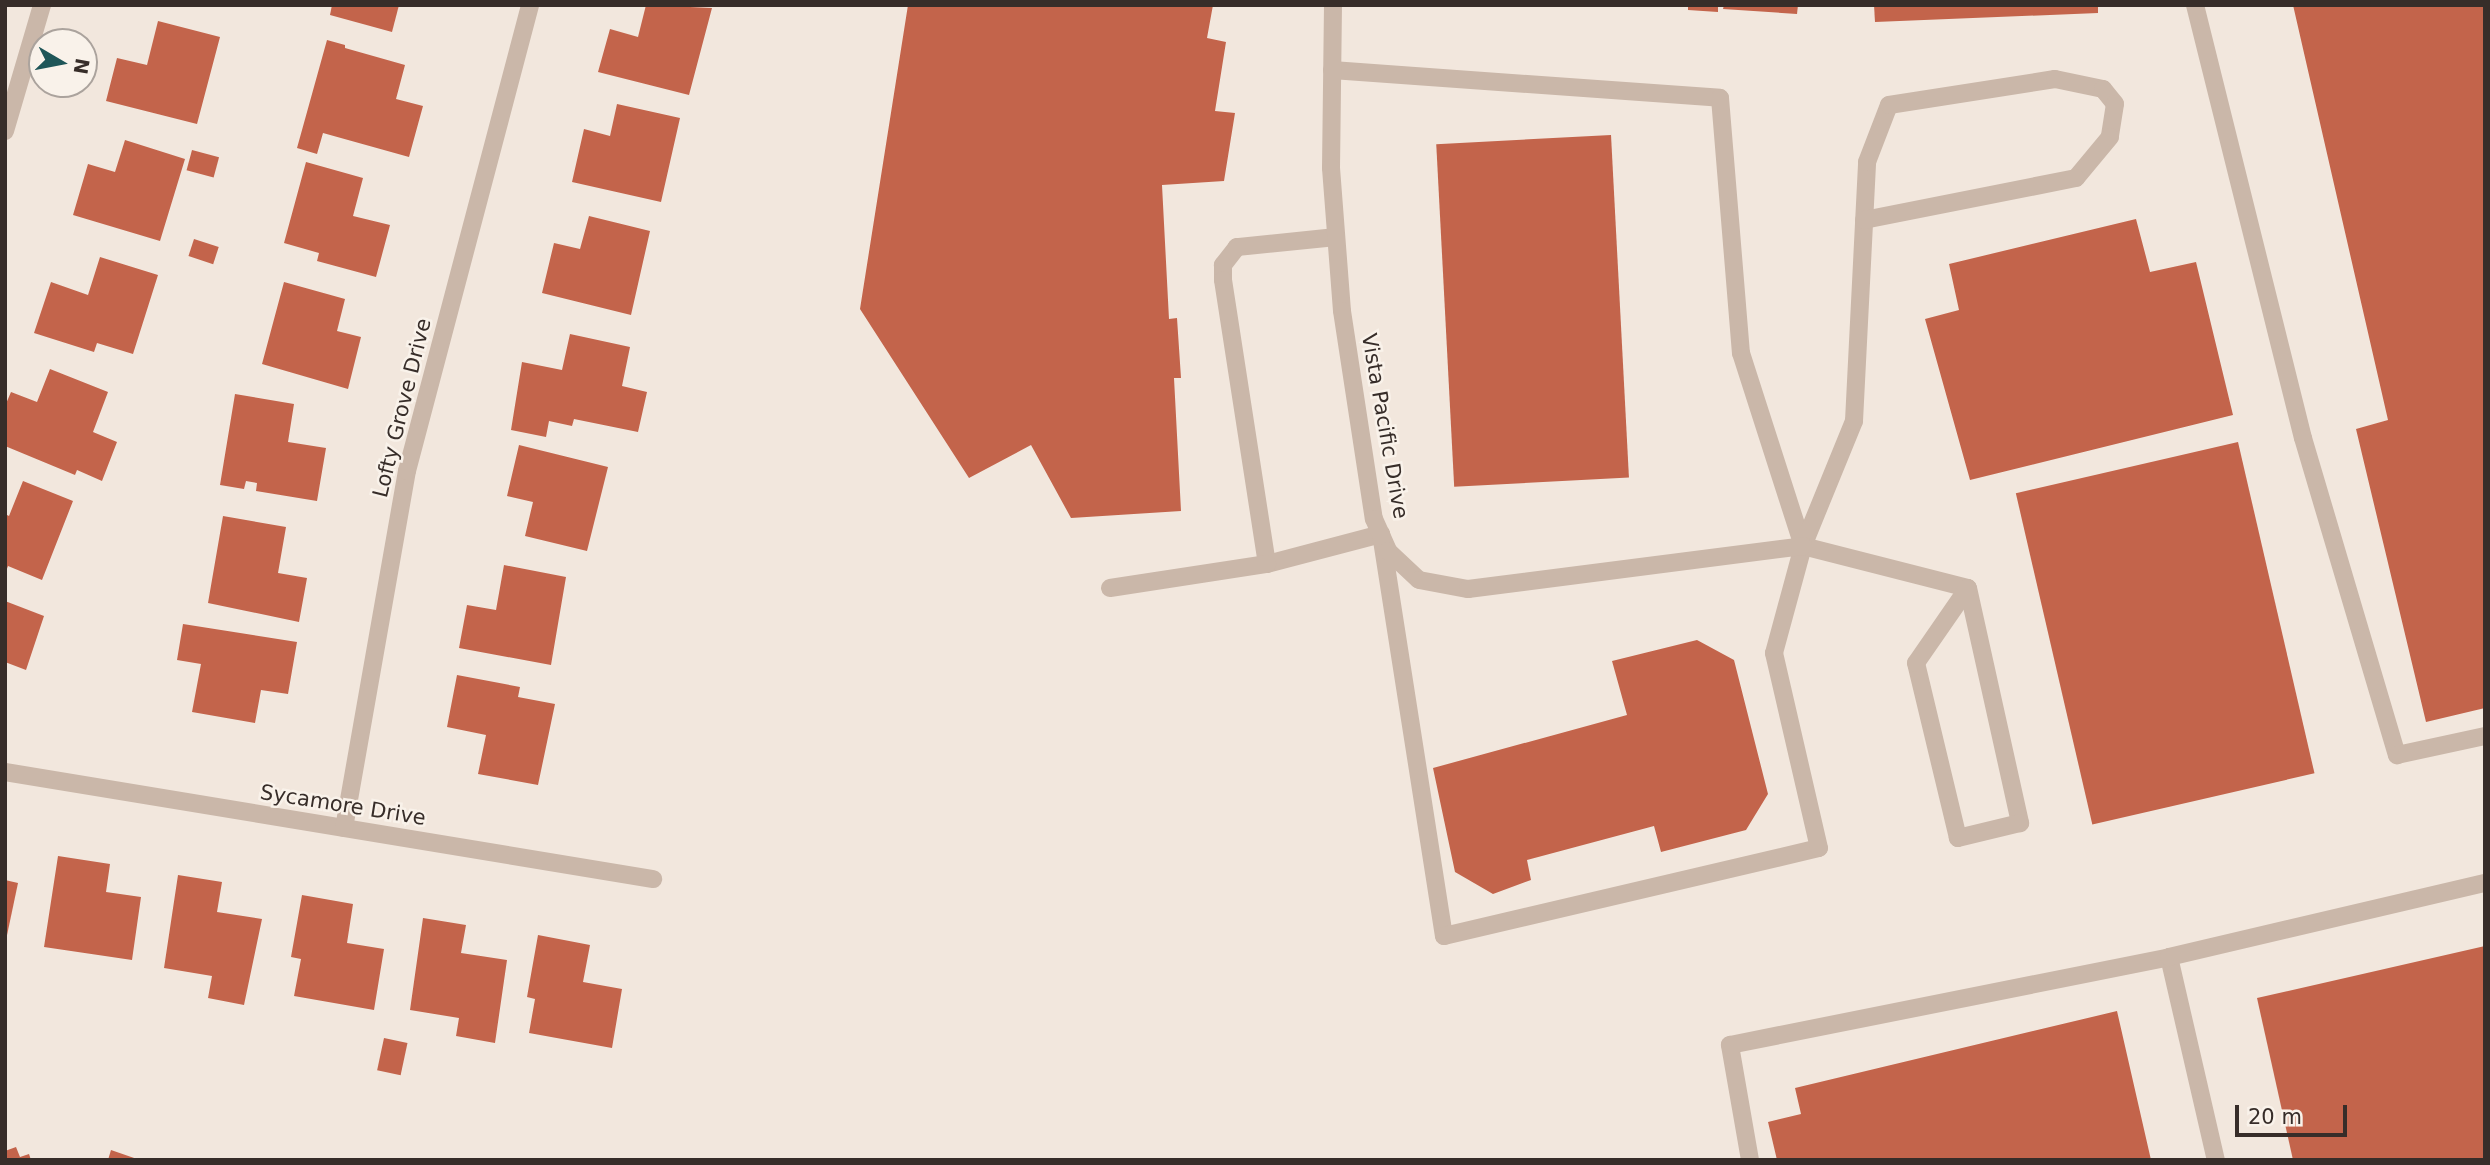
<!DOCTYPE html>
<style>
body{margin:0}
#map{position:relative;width:2490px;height:1165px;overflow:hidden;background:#f2e7dd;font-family:"DejaVu Sans",sans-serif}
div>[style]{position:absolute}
.building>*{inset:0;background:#c3644b;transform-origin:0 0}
.lane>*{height:18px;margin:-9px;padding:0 9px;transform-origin:9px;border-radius:9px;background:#cab7a9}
.street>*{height:18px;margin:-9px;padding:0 9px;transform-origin:9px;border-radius:9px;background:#cab7a9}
span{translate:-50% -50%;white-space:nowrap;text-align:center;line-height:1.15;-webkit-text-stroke:5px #f9f2ea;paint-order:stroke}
.street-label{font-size:21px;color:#372d29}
.frame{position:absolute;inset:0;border:7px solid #372d29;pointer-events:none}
.north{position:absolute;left:28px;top:28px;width:70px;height:70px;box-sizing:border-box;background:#f9f2ea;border:2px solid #aba39d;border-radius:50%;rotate:100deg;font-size:19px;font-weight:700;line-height:28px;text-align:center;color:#372d29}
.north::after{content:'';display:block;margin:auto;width:24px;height:32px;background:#1f5658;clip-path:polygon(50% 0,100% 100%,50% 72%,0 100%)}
.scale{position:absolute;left:2235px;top:1105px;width:112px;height:32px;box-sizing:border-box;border:4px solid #372d29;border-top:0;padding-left:9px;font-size:21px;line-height:24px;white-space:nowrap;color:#372d29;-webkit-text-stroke:5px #f9f2ea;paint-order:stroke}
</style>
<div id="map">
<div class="building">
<div style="clip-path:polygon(332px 5px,399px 5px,392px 32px,330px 15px)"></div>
<div style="clip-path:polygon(646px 5px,712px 8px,689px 95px,598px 72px,610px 29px,638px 37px)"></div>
<div style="clip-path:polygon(908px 5px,1213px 5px,1207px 38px,1226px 42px,1215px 111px,1235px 113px,1224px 181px,1162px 185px,1169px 319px,1177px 318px,1181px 378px,1174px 378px,1181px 511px,1071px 518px,1031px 445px,969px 478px,860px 309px)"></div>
<div style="clip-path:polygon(1688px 5px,1718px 5px,1718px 12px,1688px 10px)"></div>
<div style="clip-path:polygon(1724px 5px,1798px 5px,1797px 14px,1723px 9px)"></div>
<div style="clip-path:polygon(1874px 5px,2098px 5px,2098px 13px,1875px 22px)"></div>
<div style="clip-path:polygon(2293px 5px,2485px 5px,2485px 708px,2426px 722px,2356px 429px,2388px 420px)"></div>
<div style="clip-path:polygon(158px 21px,220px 37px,197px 124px,106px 101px,117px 58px,147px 65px)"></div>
<div style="clip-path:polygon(327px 40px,345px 45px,345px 48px,405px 65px,396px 99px,423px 106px,409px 157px,323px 133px,317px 154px,297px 148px)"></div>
<div style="clip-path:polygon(617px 104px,680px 118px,661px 202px,572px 182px,584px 129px,610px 136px)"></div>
<div style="left:1611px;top:135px;width:343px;height:175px;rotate:87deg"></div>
<div style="clip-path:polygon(125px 140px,185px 159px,160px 241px,73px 215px,88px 164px,115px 172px)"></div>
<div style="left:192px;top:150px;width:28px;height:21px;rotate:15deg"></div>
<div style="clip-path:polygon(306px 162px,363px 178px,353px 216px,390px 225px,376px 277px,317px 261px,319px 253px,284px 243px)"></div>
<div style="clip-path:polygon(589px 216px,650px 231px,631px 315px,542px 293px,554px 243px,580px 249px)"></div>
<div style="clip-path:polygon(2136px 219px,2150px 272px,2196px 262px,2233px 415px,1970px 480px,1925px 319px,1959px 310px,1949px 264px)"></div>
<div style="left:194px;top:239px;width:26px;height:18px;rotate:18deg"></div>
<div style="clip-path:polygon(100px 257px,158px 275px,133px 354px,97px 343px,94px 352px,34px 333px,51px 282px,88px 295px)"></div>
<div style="clip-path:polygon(284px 282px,345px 299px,337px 331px,361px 337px,348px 389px,262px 364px)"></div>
<div style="clip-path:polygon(570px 334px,630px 347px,622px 386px,647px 392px,638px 432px,574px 419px,572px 426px,549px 421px,546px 437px,511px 430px,522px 362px,562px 370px)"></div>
<div style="clip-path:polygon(50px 369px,108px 392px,93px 432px,117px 442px,102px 481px,77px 470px,75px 475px,5px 446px,5px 406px,11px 392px,37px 402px)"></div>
<div style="clip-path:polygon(235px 394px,294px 404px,288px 442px,326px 448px,317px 501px,256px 491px,257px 483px,246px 481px,244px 489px,220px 485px)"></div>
<div style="left:2238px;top:442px;width:340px;height:228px;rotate:77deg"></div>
<div style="clip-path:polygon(519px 445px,608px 467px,587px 551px,525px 536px,533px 502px,507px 496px)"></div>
<div style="clip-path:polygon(23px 481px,73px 501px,42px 580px,8px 566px,5px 574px,5px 514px,9px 516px)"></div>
<div style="clip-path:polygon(223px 516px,286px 527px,278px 573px,307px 578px,299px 622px,208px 603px)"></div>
<div style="clip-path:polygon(504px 565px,566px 577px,551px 665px,459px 648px,467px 605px,496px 610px)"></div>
<div style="clip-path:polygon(5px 601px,44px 616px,26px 670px,5px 662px)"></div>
<div style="clip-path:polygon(183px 624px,297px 642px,288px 694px,261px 690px,255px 723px,192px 712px,201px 664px,177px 660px)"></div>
<div style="clip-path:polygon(1697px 640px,1734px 660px,1768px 794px,1746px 830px,1661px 852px,1654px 826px,1527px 860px,1531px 880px,1493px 894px,1455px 872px,1433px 768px,1627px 715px,1612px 661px)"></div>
<div style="clip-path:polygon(457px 675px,520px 687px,518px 697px,555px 704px,538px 785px,478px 774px,486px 735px,447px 727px)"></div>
<div style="clip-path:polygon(58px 856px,110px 864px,106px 892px,141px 897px,132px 960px,44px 947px)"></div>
<div style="clip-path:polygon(178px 875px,222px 882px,217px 912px,262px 919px,244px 1005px,208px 998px,212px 976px,164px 968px)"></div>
<div style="clip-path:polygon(5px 880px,18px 883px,6px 940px,5px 939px)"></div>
<div style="clip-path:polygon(302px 895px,353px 904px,347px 943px,384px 949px,374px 1010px,294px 996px,301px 959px,291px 957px)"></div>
<div style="clip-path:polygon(423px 918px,466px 925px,461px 953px,507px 960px,495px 1043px,456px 1036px,459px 1018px,410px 1010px)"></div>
<div style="clip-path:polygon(538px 935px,590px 945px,583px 982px,622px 989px,612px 1048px,529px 1033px,535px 999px,527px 997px)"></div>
<div style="clip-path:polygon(2485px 946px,2485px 1160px,2293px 1160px,2257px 998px)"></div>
<div style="clip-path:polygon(2117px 1011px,2151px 1160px,1777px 1160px,1768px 1122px,1801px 1114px,1795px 1088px)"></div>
<div style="left:384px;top:1038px;width:24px;height:33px;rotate:12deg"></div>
<div style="clip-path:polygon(16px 1147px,20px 1157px,29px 1154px,31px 1160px,5px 1160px,5px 1151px)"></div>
<div style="clip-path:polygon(111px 1150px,137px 1159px,137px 1160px,108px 1160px)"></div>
</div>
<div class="lane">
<div style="left:2195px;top:5px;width:446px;rotate:76deg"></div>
<div style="left:2303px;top:438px;width:331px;rotate:73.5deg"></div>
<div style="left:2397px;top:755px;width:90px;rotate:-12.2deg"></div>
<div style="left:1332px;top:70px;width:389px;rotate:4.1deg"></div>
<div style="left:1720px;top:98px;width:256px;rotate:85.3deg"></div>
<div style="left:1741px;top:353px;width:203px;rotate:72.2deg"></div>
<div style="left:1336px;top:237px;width:100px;rotate:174.2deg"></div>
<div style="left:1237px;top:247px;width:23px;rotate:128deg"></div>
<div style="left:1223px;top:265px;width:15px;rotate:90deg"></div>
<div style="left:1223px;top:280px;width:287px;rotate:81.2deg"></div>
<div style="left:1267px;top:564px;width:118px;rotate:-14.7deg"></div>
<div style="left:1381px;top:534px;width:407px;rotate:81.1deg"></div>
<div style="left:1444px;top:936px;width:385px;rotate:-13.2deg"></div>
<div style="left:1819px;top:848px;width:200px;rotate:-103deg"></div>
<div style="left:1774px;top:653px;width:111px;rotate:-74.8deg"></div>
<div style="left:1803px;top:546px;width:135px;rotate:-67.8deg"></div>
<div style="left:1854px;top:421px;width:259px;rotate:-87.1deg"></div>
<div style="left:1867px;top:162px;width:61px;rotate:-68.9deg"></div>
<div style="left:1889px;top:105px;width:168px;rotate:-8.9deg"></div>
<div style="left:2055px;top:79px;width:49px;rotate:11.8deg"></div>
<div style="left:2103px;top:89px;width:19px;rotate:51deg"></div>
<div style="left:2115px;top:104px;width:33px;rotate:99deg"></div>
<div style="left:2110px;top:137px;width:53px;rotate:129.7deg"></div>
<div style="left:2076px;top:178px;width:216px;rotate:168.8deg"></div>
<div style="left:1803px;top:546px;width:170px;rotate:14.3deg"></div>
<div style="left:1968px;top:588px;width:241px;rotate:77.5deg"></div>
<div style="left:2020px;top:823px;width:64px;rotate:166.4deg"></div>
<div style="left:1958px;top:838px;width:180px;rotate:-103.5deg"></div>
<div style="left:1916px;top:663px;width:91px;rotate:-55.3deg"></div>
<div style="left:1110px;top:588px;width:159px;rotate:-8.7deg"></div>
<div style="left:2169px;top:957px;width:208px;rotate:77deg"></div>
<div style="left:1750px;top:1160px;width:117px;rotate:-99.9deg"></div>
<div style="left:1730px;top:1045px;width:448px;rotate:-11.3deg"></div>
<div style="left:2169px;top:957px;width:325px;rotate:-13.2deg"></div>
</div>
<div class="street">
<div style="left:1333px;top:5px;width:163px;rotate:90.7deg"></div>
<div style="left:1331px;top:168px;width:143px;rotate:85.6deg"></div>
<div style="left:1342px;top:311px;width:210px;rotate:81.3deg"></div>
<div style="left:1374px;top:519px;width:35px;rotate:66deg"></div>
<div style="left:1388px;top:551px;width:42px;rotate:43.1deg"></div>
<div style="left:1419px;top:580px;width:50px;rotate:10.4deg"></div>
<div style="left:1468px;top:589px;width:338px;rotate:-7.3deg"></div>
<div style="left:5px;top:131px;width:131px;rotate:-73.6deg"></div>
<div style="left:5px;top:772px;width:657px;rotate:9.38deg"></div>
<div style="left:344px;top:828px;width:363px;rotate:-80deg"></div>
<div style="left:407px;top:471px;width:482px;rotate:-75.2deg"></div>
</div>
<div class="street-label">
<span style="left:402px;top:408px;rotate:-76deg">Lofty Grove Drive</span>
<span style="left:1385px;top:426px;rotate:80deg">Vista Pacific Drive</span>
<span style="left:343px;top:805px;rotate:9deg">Sycamore Drive</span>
</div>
<div class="frame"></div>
<div class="north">N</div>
<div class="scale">20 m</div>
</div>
